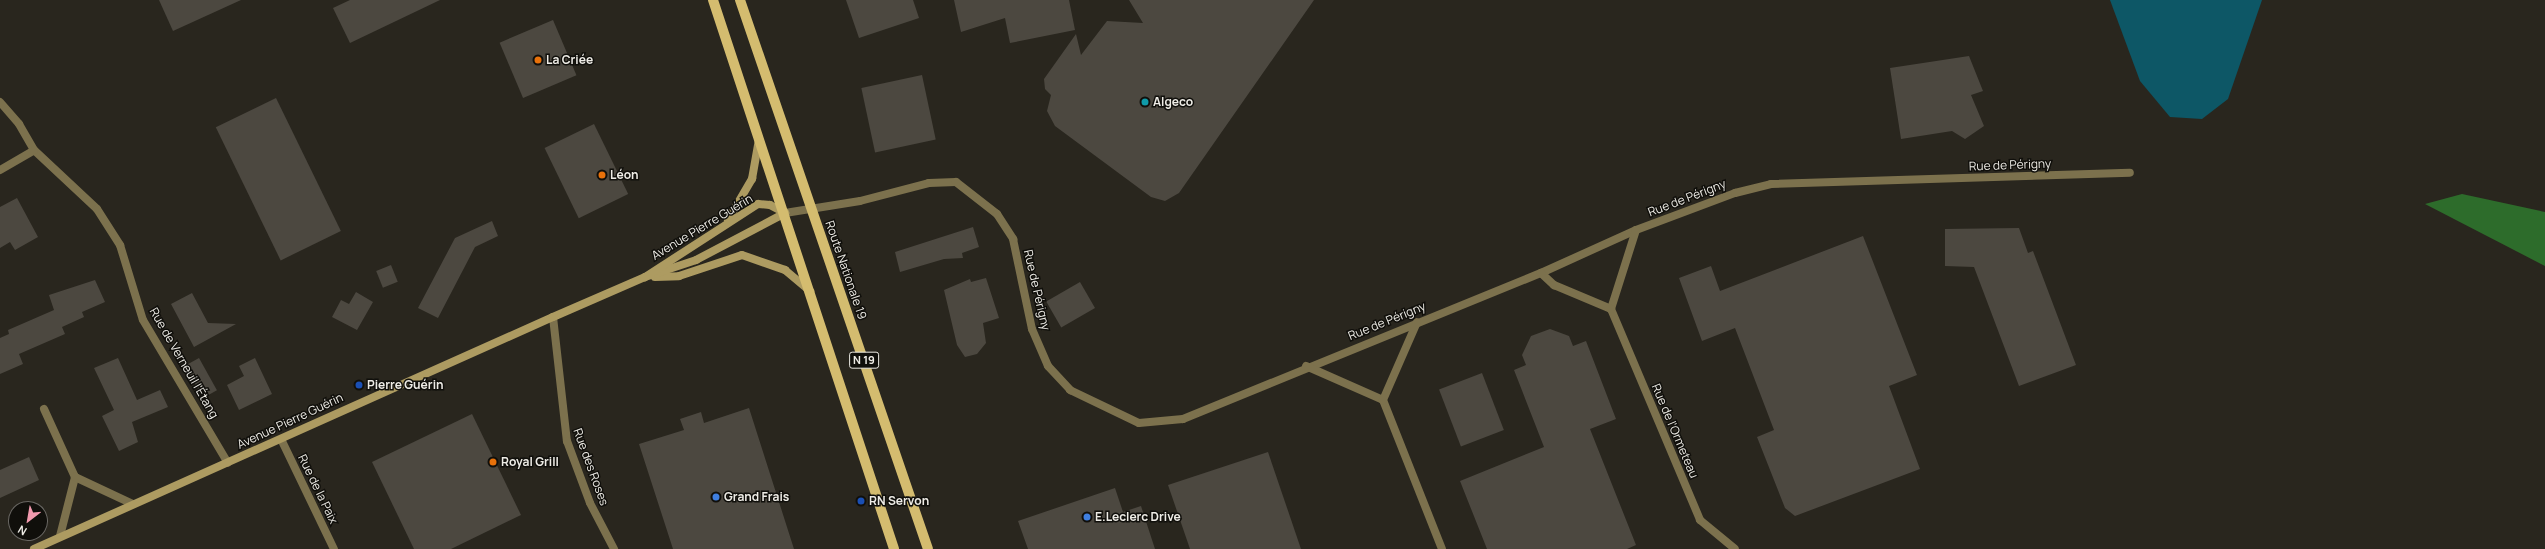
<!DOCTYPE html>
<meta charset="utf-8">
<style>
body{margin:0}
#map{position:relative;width:2545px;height:549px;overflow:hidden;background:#29261e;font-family:Manrope,sans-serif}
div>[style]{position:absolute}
.forest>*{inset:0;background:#2d6c2b}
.water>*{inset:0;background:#0d5766}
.building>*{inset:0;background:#4c4840;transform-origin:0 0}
.street>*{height:8px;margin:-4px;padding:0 4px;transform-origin:4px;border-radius:4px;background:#7c714d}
.secondary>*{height:8px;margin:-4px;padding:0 4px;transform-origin:4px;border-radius:4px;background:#ad9b61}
.primary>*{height:10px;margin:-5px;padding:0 5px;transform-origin:5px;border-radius:5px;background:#d4bc6f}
.dots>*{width:11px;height:11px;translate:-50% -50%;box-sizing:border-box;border:2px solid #100f0b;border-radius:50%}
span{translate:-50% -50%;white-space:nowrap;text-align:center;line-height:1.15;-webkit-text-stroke:3px #100f0b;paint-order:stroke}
.shield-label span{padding:1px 3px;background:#100f0b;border:1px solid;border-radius:3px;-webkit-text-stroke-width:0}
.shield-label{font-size:11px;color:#eeece6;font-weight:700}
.poi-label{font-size:12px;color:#eeece6;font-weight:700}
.left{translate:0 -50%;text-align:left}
.street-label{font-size:12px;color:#eeece6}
.north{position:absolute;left:8px;top:501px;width:40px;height:40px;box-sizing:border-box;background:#100f0b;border:1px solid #696763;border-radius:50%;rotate:211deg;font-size:11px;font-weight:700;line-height:16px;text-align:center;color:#eeece6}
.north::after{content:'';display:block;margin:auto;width:14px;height:18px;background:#f29aae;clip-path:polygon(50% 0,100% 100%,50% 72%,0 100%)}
</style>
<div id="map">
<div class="forest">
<div style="clip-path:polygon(2462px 194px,2545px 212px,2545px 266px,2425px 204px)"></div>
</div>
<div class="water">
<div style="clip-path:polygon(2110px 0,2262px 0,2228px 99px,2202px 119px,2170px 117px,2140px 81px)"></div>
</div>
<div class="building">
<div style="clip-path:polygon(159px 0,241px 0,173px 31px)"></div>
<div style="clip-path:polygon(350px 0,440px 0,350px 43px,333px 8px)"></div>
<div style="clip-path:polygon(846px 0,913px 0,919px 18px,859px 38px)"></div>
<div style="clip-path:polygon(954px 0,1069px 0,1075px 30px,1010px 43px,1005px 18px,961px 32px)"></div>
<div style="clip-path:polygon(1129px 0,1314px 0,1179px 193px,1165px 201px,1151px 197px,1055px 126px,1047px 111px,1051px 95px,1045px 89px,1044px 79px,1076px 34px,1081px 55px,1107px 21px,1143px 23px)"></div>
<div style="left:553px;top:20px;width:60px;height:58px;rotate:67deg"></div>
<div style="clip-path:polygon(1969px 56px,1983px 91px,1971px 95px,1984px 126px,1965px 139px,1952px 131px,1901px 139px,1890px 68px)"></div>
<div style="left:922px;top:75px;width:66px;height:62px;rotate:78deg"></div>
<div style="left:276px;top:98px;width:148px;height:67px;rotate:64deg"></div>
<div style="left:594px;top:124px;width:78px;height:55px;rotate:64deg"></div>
<div style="clip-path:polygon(17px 198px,38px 237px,15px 250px,10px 242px,0 248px,0 207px)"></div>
<div style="clip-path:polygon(492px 221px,498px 236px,475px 247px,438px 318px,418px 308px,455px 238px)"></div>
<div style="clip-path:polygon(973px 227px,979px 247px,962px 253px,963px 258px,944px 259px,900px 272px,895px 252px)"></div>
<div style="clip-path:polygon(2019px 228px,2028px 253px,2033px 251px,2076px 365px,2019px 386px,1974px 267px,1945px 266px,1945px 229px)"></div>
<div style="clip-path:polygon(1863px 236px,1917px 375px,1889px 386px,1920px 469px,1795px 516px,1785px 508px,1757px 437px,1774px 430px,1735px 328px,1702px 341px,1679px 278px,1711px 266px,1720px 291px)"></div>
<div style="left:391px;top:265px;width:18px;height:16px;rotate:68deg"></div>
<div style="clip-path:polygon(986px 278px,999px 318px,983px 323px,986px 343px,977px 354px,965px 357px,957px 345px,944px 290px,970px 279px,971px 282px)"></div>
<div style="clip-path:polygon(95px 280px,105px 302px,82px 312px,84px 317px,62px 327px,65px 334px,19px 354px,23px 364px,0 374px,0 338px,9px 334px,8px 330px,54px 310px,49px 295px)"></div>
<div style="left:1080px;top:282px;width:30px;height:39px;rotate:60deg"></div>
<div style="clip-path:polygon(356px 292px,373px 302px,357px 330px,332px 317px,341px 300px,349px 304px)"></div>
<div style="clip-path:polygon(192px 293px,208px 323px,236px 324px,194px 347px,171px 304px)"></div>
<div style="clip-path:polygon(1550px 329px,1569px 336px,1573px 346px,1586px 341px,1616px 419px,1590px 429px,1636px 545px,1627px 549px,1487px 549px,1460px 481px,1544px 447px,1514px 370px,1526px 365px,1522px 355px,1531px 336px)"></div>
<div style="clip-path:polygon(118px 358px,137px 400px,160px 390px,168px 407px,132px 422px,138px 442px,119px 451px,102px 416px,114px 410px,94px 368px)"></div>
<div style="left:199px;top:358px;width:37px;height:16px;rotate:61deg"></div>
<div style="clip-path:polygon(255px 358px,272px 394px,239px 410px,227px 385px,244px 376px,239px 366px)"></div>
<div style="left:1482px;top:373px;width:61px;height:46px;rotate:69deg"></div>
<div style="clip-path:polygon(749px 408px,794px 549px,673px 549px,639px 444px,684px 430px,680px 419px,701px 412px,704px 423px)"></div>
<div style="clip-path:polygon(472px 414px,521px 515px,451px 549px,414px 549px,372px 462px)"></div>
<div style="clip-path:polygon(1268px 452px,1301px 549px,1190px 549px,1168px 485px)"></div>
<div style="clip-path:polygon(29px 457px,39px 480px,0 498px,0 470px)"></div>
<div style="clip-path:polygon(1115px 488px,1123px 512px,1141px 506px,1155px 549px,1028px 549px,1018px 521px)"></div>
</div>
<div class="street">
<div style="left:0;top:102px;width:29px;rotate:49deg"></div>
<div style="left:19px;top:124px;width:30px;rotate:60deg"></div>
<div style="left:34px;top:150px;width:86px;rotate:43.1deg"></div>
<div style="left:97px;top:209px;width:43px;rotate:57.4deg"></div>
<div style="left:120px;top:245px;width:78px;rotate:73deg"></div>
<div style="left:143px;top:320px;width:166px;rotate:59.3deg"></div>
<div style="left:0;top:170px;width:39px;rotate:-30deg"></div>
<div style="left:785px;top:213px;width:76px;rotate:-9.1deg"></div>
<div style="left:860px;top:201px;width:71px;rotate:-14.6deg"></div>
<div style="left:929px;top:183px;width:27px;rotate:-2deg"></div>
<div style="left:956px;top:182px;width:52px;rotate:38deg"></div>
<div style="left:997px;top:214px;width:30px;rotate:57deg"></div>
<div style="left:1013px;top:239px;width:92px;rotate:78.1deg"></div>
<div style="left:1032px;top:329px;width:40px;rotate:66.6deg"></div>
<div style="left:1048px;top:366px;width:33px;rotate:47deg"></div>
<div style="left:1070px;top:390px;width:76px;rotate:25.6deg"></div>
<div style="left:1139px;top:423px;width:44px;rotate:-5.2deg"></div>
<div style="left:1183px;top:419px;width:387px;rotate:-22.2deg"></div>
<div style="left:1541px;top:273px;width:104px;rotate:-24.4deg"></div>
<div style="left:1636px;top:230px;width:106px;rotate:-20.5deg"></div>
<div style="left:1735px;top:193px;width:37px;rotate:-14deg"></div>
<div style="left:1771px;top:184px;width:359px;rotate:-1.8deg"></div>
<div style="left:1636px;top:230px;width:83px;rotate:107.6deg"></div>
<div style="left:1611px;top:309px;width:229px;rotate:67.1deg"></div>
<div style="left:1700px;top:520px;width:45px;rotate:39.6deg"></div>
<div style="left:1541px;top:273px;width:18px;rotate:43deg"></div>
<div style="left:1554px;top:285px;width:62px;rotate:22.8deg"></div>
<div style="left:553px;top:317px;width:125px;rotate:83.6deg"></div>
<div style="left:567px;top:441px;width:66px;rotate:69.6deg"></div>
<div style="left:590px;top:503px;width:52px;rotate:62.4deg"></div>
<div style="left:1306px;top:366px;width:84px;rotate:23.8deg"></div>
<div style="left:1383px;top:400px;width:160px;rotate:68.4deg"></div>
<div style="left:1383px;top:400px;width:85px;rotate:-66.4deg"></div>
<div style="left:44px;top:409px;width:75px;rotate:65.5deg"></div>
<div style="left:281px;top:439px;width:122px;rotate:64.3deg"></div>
<div style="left:60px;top:536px;width:61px;rotate:-75.7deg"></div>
<div style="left:75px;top:477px;width:64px;rotate:25deg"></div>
</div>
<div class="secondary">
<div style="left:728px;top:220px;width:48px;rotate:-59.7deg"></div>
<div style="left:752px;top:179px;width:39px;rotate:-80deg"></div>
<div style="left:655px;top:277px;width:24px;rotate:-2deg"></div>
<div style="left:679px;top:276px;width:66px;rotate:-18.4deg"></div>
<div style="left:742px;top:255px;width:46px;rotate:19.2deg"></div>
<div style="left:785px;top:270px;width:33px;rotate:40deg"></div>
<div style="left:34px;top:549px;width:568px;rotate:-24.09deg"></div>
<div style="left:553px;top:317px;width:100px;rotate:-23.5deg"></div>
<div style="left:645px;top:277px;width:54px;rotate:-18.4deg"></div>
<div style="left:696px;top:260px;width:101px;rotate:-27.8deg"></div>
<div style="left:785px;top:213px;width:17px;rotate:-152deg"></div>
<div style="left:770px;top:205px;width:12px;rotate:-175deg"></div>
<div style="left:758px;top:204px;width:135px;rotate:147.1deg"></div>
</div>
<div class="primary">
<div style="left:713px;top:0;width:578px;rotate:71.75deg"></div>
<div style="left:740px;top:0;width:580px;rotate:71.1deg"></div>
</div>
<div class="dots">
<div style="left:538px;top:60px;background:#e8710a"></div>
<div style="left:1145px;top:102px;background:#0f9aa8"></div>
<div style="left:602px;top:175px;background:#e8710a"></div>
<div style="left:359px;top:385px;background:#1a4fb4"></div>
<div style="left:493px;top:462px;background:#e8710a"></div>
<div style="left:716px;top:497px;background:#3f7fe0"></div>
<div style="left:861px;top:501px;background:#1a4fb4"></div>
<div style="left:1087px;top:517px;background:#3f7fe0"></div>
</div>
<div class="shield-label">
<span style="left:864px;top:360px">N 19</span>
</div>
<div class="poi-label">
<span class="left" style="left:546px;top:60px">La Criée</span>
<span class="left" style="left:1153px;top:102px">Algeco</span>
<span class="left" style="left:610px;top:175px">Léon</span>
<span class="left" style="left:367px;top:385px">Pierre Guérin</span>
<span class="left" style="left:501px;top:462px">Royal Grill</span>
<span class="left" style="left:724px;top:497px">Grand Frais</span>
<span class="left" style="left:869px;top:501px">RN Servon</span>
<span class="left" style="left:1095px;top:517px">E.Leclerc Drive</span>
</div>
<div class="street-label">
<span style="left:2010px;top:165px;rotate:-2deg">Rue de Périgny</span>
<span style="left:1687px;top:198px;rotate:-21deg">Rue de Périgny</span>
<span style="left:702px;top:227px;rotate:-31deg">Avenue Pierre Guérin</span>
<span style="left:846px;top:270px;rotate:71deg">Route Nationale 19</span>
<span style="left:1037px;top:290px;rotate:77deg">Rue de Périgny</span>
<span style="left:1387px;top:321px;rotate:-22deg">Rue de Périgny</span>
<span style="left:184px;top:363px;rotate:60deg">Rue de Verneuil l'Étang</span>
<span style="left:290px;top:421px;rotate:-25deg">Avenue Pierre Guérin</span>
<span style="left:1675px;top:431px;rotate:67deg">Rue de l'Ormeteau</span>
<span style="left:591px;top:467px;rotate:70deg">Rue des Roses</span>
<span style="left:318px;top:489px;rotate:64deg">Rue de la Paix</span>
</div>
<div class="north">N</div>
</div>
